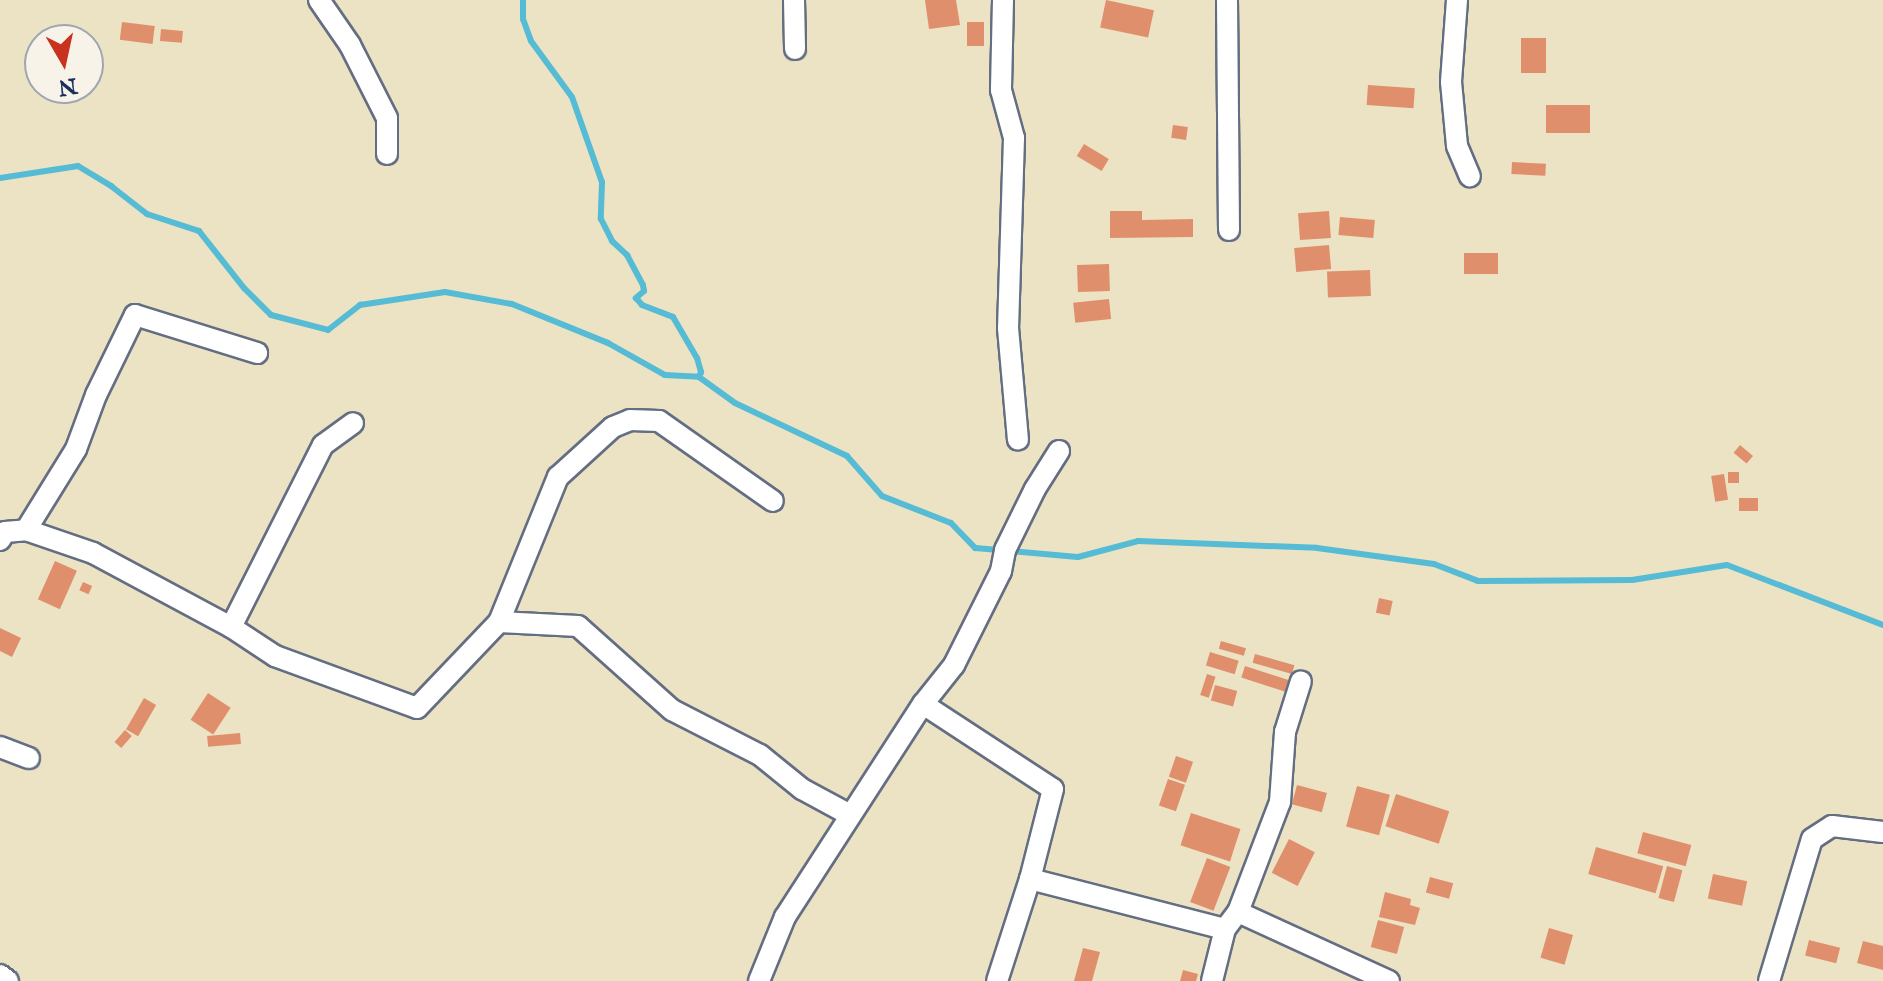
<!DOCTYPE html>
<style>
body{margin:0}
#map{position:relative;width:1883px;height:981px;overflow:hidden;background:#ece3c4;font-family:"IM FELL English",serif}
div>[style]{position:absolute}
.stream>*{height:6px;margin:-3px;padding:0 3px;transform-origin:3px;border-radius:3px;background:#56bbd4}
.building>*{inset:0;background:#e08f6d;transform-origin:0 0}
.roads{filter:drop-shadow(2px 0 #646e82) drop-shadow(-2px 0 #646e82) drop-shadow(0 2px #646e82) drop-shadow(0 -2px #646e82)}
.street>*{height:20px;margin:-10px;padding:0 10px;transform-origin:10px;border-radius:10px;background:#fff}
span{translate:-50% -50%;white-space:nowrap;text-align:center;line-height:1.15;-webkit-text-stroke:7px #f7f3e8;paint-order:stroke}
.north{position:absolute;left:24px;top:24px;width:80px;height:80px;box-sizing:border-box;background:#f7f3e8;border:2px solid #9fa5b1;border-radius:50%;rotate:171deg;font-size:22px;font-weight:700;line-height:32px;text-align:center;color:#1b2f5e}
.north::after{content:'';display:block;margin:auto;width:28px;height:36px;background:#c8321e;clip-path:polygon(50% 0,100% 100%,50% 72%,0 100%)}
</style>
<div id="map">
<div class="stream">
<div style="left:523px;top:0;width:19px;rotate:90deg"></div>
<div style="left:523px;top:19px;width:23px;rotate:70deg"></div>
<div style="left:531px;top:41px;width:69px;rotate:53.8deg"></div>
<div style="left:572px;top:97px;width:90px;rotate:70.6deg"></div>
<div style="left:602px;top:182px;width:37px;rotate:92deg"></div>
<div style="left:601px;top:219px;width:25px;rotate:63deg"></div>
<div style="left:612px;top:241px;width:21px;rotate:43deg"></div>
<div style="left:627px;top:255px;width:34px;rotate:62deg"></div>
<div style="left:643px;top:285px;width:6px;rotate:81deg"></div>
<div style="left:644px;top:291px;width:11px;rotate:139deg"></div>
<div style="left:636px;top:298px;width:9px;rotate:49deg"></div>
<div style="left:642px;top:305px;width:33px;rotate:21deg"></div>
<div style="left:673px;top:317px;width:48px;rotate:59.7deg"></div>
<div style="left:697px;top:358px;width:15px;rotate:74deg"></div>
<div style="left:701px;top:372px;width:5px;rotate:112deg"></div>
<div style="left:0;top:178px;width:79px;rotate:-8.7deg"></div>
<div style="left:78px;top:166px;width:39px;rotate:31deg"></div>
<div style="left:111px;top:186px;width:46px;rotate:37.9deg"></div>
<div style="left:147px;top:214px;width:55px;rotate:18.1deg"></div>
<div style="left:199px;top:231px;width:73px;rotate:51.7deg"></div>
<div style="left:244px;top:288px;width:38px;rotate:45deg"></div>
<div style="left:271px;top:315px;width:59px;rotate:14.7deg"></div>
<div style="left:328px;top:330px;width:41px;rotate:-38deg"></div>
<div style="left:360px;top:305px;width:86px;rotate:-8.7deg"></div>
<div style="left:445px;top:292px;width:68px;rotate:10.2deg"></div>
<div style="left:512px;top:304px;width:104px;rotate:22.1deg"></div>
<div style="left:608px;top:343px;width:65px;rotate:29.3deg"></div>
<div style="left:665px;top:375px;width:34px;rotate:3deg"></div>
<div style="left:699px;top:377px;width:44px;rotate:35.8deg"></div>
<div style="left:735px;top:403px;width:124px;rotate:25.3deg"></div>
<div style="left:847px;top:456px;width:53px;rotate:48.8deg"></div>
<div style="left:882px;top:496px;width:74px;rotate:21.4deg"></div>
<div style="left:951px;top:523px;width:35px;rotate:46deg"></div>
<div style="left:975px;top:548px;width:24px;rotate:5deg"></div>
<div style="left:1011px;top:551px;width:67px;rotate:5.1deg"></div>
<div style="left:1078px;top:557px;width:62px;rotate:-14.9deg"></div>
<div style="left:1138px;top:541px;width:179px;rotate:2.2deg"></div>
<div style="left:1317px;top:548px;width:118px;rotate:7.8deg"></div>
<div style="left:1434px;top:564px;width:47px;rotate:21.1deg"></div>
<div style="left:1478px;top:581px;width:154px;rotate:-0.4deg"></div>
<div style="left:1632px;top:580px;width:96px;rotate:-9deg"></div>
<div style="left:1727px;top:565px;width:167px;rotate:21deg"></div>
</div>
<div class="building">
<div style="clip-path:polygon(925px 0,956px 0,960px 25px,929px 29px)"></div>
<div style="left:1106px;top:0;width:49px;height:28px;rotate:12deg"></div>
<div style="left:122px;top:22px;width:33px;height:18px;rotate:7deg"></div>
<div style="left:967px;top:22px;width:17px;height:24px"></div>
<div style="left:161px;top:29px;width:22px;height:12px;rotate:5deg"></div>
<div style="left:1521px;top:38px;width:25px;height:35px"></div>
<div style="left:1368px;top:85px;width:47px;height:20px;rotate:4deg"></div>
<div style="left:1546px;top:105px;width:44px;height:28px"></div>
<div style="left:1173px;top:125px;width:15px;height:13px;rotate:8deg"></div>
<div style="left:1084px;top:144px;width:29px;height:14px;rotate:31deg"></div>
<div style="left:1512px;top:162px;width:34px;height:12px;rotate:3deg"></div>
<div style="clip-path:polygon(1110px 211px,1142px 211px,1142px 220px,1193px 219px,1193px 237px,1110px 238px)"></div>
<div style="left:1329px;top:211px;width:27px;height:31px;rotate:86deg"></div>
<div style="left:1340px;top:217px;width:35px;height:18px;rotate:5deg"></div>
<div style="left:1329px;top:245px;width:24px;height:35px;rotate:85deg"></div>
<div style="left:1464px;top:253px;width:34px;height:21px"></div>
<div style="left:1109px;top:264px;width:27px;height:32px;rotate:88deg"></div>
<div style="left:1370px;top:270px;width:26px;height:43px;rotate:88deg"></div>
<div style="left:1109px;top:299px;width:20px;height:36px;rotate:84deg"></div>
<div style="left:1740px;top:445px;width:17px;height:10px;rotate:40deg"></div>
<div style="left:1728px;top:472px;width:11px;height:11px"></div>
<div style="left:1724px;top:474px;width:26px;height:13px;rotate:81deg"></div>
<div style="left:1739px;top:498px;width:19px;height:13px"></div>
<div style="left:55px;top:561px;width:24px;height:42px;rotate:24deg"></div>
<div style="left:83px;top:582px;width:10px;height:9px;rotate:24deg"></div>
<div style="left:1379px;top:598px;width:14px;height:15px;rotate:12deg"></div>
<div style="clip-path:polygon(0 628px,21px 638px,12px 657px,0 651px)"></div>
<div style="left:1221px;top:641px;width:26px;height:8px;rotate:16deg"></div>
<div style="left:1210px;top:652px;width:30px;height:14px;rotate:17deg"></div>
<div style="left:1255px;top:654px;width:41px;height:9px;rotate:16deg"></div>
<div style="left:1245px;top:666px;width:48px;height:12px;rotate:18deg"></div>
<div style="left:1207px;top:674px;width:9px;height:22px;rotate:18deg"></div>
<div style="left:1215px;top:685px;width:23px;height:16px;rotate:15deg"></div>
<div style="left:208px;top:693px;width:27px;height:32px;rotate:33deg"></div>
<div style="left:144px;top:698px;width:14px;height:36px;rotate:30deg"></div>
<div style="left:125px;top:730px;width:9px;height:16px;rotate:41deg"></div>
<div style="left:240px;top:733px;width:11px;height:33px;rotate:85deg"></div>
<div style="left:1176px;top:756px;width:18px;height:22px;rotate:19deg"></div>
<div style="left:1168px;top:779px;width:18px;height:28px;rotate:19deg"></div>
<div style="left:1297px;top:785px;width:31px;height:20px;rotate:15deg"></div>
<div style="left:1357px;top:786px;width:34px;height:42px;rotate:15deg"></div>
<div style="left:1396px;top:794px;width:56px;height:34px;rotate:18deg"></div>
<div style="left:1191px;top:813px;width:52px;height:34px;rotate:18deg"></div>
<div style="left:1643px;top:832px;width:50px;height:22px;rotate:15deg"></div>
<div style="left:1289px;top:839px;width:29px;height:38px;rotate:27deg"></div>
<div style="left:1596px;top:847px;width:70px;height:28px;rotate:16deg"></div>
<div style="left:1207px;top:858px;width:25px;height:47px;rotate:21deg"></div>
<div style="left:1667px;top:866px;width:16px;height:33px;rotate:15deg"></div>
<div style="left:1713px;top:874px;width:35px;height:25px;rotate:12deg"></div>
<div style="left:1430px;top:877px;width:24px;height:16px;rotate:15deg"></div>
<div style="clip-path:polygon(1385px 892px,1411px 899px,1410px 905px,1420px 908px,1415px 925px,1379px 917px)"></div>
<div style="left:1378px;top:920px;width:27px;height:28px;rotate:15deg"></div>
<div style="left:1549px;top:928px;width:25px;height:31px;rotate:16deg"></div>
<div style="left:1809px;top:940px;width:32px;height:16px;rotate:14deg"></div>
<div style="clip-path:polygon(1863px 941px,1883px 946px,1883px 970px,1857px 963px)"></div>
<div style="clip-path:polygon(1083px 948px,1100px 952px,1092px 981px,1074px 981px)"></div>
<div style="clip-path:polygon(1183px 970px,1198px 974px,1196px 981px,1180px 981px)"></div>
</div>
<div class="roads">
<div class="street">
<div style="left:319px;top:0;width:55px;rotate:55.4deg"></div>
<div style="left:350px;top:45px;width:82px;rotate:63.1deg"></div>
<div style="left:387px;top:118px;width:36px;rotate:90deg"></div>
<div style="left:794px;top:0;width:49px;rotate:88.8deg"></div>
<div style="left:1003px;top:0;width:90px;rotate:91.3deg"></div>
<div style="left:1001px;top:90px;width:50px;rotate:74.8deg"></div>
<div style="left:1014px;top:138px;width:190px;rotate:91.8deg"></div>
<div style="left:1008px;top:328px;width:112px;rotate:84.9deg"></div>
<div style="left:1227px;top:0;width:230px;rotate:89.5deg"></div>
<div style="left:1457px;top:0;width:82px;rotate:94.2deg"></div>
<div style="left:1451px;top:82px;width:64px;rotate:84.6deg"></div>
<div style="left:1457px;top:146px;width:33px;rotate:67deg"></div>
<div style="left:26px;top:530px;width:95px;rotate:-58.3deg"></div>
<div style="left:76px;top:449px;width:58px;rotate:-69.7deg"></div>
<div style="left:96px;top:395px;width:89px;rotate:-64deg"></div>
<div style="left:135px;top:315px;width:128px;rotate:17.3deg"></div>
<div style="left:0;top:540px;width:9px;rotate:-58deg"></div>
<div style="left:5px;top:532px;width:21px;rotate:-5deg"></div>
<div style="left:26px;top:530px;width:71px;rotate:18.9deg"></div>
<div style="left:93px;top:553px;width:157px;rotate:28.2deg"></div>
<div style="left:231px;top:627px;width:53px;rotate:33.4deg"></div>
<div style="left:275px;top:656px;width:151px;rotate:20.1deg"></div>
<div style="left:417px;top:708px;width:119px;rotate:-46.4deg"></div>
<div style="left:499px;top:622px;width:79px;rotate:2.9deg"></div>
<div style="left:578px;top:626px;width:126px;rotate:41.8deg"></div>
<div style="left:672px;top:710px;width:99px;rotate:27.1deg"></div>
<div style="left:760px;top:755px;width:54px;rotate:39deg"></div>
<div style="left:802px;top:789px;width:55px;rotate:28.4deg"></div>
<div style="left:499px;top:622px;width:157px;rotate:-67.9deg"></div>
<div style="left:558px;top:477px;width:74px;rotate:-42.3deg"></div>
<div style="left:613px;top:427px;width:18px;rotate:-22deg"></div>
<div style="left:630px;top:420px;width:29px;rotate:2deg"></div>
<div style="left:659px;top:421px;width:139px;rotate:35.1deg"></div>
<div style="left:231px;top:627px;width:204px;rotate:-63.2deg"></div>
<div style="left:323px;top:445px;width:37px;rotate:-36deg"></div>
<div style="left:923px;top:704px;width:155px;rotate:33.2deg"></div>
<div style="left:1053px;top:789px;width:93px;rotate:104.3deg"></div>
<div style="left:1030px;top:879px;width:107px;rotate:107.9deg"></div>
<div style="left:0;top:747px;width:31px;rotate:21deg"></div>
<div style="left:1030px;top:879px;width:201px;rotate:14.4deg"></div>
<div style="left:1238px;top:912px;width:166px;rotate:24.6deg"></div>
<div style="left:0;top:975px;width:10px;rotate:37deg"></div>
<div style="left:759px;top:981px;width:69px;rotate:-67.9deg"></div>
<div style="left:785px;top:917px;width:254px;rotate:-57.1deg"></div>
<div style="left:923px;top:704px;width:50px;rotate:-51.5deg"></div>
<div style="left:954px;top:665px;width:105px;rotate:-63.4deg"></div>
<div style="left:1001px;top:571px;width:21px;rotate:-79deg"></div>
<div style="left:1005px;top:550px;width:68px;rotate:-63.8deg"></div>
<div style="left:1035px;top:489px;width:45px;rotate:-57.7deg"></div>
<div style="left:1212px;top:981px;width:54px;rotate:-76deg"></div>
<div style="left:1225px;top:929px;width:21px;rotate:-53deg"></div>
<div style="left:1238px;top:912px;width:118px;rotate:-69.1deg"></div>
<div style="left:1280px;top:802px;width:70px;rotate:-85.9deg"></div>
<div style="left:1285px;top:732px;width:53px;rotate:-72.6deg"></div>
<div style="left:1769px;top:981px;width:148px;rotate:-73.2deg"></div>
<div style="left:1812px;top:839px;width:24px;rotate:-33deg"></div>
<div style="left:1832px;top:826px;width:51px;rotate:6.7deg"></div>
</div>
</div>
<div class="north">N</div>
</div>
